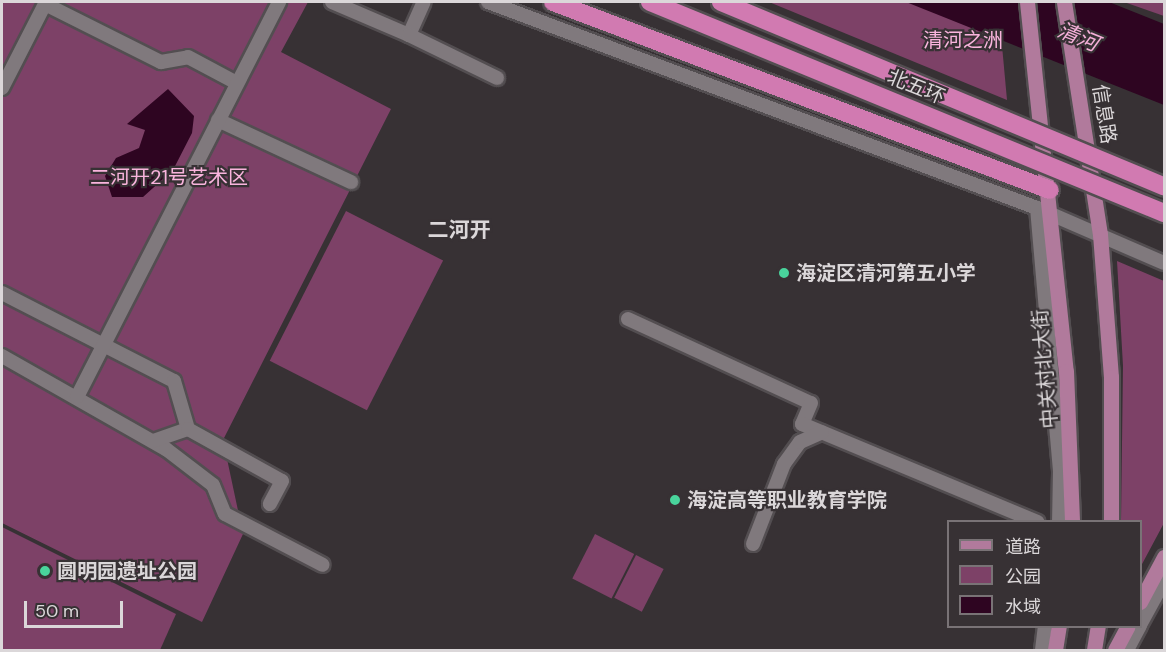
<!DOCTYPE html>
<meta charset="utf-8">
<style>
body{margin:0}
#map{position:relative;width:1166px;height:652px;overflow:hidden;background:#373134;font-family:"DM Sans","Noto Sans SC",sans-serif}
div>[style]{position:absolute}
.green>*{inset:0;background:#7d4167;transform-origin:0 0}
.water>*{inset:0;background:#2e0521}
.roads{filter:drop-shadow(2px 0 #534e51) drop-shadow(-2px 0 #534e51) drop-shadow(0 2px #534e51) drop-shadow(0 -2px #534e51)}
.minor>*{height:14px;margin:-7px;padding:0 7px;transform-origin:7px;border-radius:7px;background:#80797d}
.major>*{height:15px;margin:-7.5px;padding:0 7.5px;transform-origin:7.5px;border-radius:7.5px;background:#b17a9c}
.highway>*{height:18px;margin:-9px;padding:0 9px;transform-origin:9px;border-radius:9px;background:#d17ab1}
.bridges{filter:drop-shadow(2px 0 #534e51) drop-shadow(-2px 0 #534e51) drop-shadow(0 2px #534e51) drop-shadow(0 -2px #534e51)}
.highway-bridge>*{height:18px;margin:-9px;padding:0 9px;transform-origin:9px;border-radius:9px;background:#d17ab1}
.dots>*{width:16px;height:16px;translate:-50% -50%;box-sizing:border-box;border:3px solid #373134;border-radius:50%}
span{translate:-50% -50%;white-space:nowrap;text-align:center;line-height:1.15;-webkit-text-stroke:4.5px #373134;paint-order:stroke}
.park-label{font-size:20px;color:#f9b4dd}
.street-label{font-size:20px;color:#dbd7d9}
.poi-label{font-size:20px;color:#dbd7d9;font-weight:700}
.left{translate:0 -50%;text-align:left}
.water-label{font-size:21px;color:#f5b0d9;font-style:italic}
.neighbourhood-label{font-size:21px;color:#dbd7d9;font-weight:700}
.frame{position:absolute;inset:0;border:3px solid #dbd7d9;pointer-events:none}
.legend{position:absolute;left:947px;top:520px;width:195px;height:108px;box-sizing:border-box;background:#373134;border:2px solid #797376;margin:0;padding:8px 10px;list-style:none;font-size:18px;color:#dbd7d9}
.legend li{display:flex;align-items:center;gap:12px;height:30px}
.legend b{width:30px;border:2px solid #797376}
.scale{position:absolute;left:24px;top:601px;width:99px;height:27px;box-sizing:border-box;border:3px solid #dbd7d9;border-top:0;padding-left:8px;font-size:18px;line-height:21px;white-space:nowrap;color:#dbd7d9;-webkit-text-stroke:4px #373134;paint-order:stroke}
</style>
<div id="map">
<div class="green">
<div style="clip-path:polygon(2px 2px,308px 2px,281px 52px,391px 109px,223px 440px,243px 534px,202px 622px,2px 523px)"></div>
<div style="clip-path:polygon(769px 2px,998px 2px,1007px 100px)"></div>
<div style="clip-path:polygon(1124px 2px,1164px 2px,1164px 16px)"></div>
<div style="left:346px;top:211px;width:109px;height:168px;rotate:27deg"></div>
<div style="clip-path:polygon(1117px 261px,1164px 281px,1164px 523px,1141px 566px,1140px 522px,1121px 521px,1123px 366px)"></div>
<div style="clip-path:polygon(2px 527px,176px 614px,160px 650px,2px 650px)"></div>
<div style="left:595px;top:534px;width:44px;height:50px;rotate:27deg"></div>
<div style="left:636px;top:555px;width:31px;height:48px;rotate:27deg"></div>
</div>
<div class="water">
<div style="clip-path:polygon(906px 2px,1109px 2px,1164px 24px,1164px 105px)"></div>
<div style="clip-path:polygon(168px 89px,194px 116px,192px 133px,173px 170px,143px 197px,112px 197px,105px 176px,116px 158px,139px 148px,145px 130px,127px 124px)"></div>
</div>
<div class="roads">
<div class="minor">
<div style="left:332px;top:2px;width:84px;rotate:23.2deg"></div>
<div style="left:409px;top:35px;width:36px;rotate:-66deg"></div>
<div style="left:488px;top:2px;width:586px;rotate:20.57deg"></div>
<div style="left:1037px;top:208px;width:138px;rotate:23.4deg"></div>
<div style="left:45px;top:4px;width:130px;rotate:26.6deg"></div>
<div style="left:161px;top:62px;width:27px;rotate:-10deg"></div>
<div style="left:188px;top:57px;width:55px;rotate:28deg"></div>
<div style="left:409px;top:35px;width:98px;rotate:26deg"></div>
<div style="left:2px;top:88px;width:97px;rotate:-62.9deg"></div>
<div style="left:218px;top:120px;width:147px;rotate:25deg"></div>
<div style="left:1037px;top:208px;width:265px;rotate:85deg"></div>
<div style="left:1060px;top:472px;width:50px;rotate:91.1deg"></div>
<div style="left:2px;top:293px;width:193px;rotate:27.1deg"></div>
<div style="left:174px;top:381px;width:50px;rotate:73.7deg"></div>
<div style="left:628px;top:319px;width:201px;rotate:24.7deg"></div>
<div style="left:811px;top:403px;width:23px;rotate:113deg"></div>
<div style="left:802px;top:424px;width:255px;rotate:22.6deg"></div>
<div style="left:2px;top:356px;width:189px;rotate:29.6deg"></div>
<div style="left:166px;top:449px;width:59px;rotate:37.5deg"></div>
<div style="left:213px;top:485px;width:31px;rotate:68deg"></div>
<div style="left:225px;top:514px;width:110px;rotate:27.5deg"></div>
<div style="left:77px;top:397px;width:444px;rotate:-62.9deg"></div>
<div style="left:153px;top:441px;width:37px;rotate:-19deg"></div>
<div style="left:188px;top:429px;width:107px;rotate:29deg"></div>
<div style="left:282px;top:481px;width:26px;rotate:118deg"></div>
<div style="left:753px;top:544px;width:86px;rotate:-68.8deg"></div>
<div style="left:784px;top:464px;width:27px;rotate:-54deg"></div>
<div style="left:800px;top:442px;width:24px;rotate:-24deg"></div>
<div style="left:1140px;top:625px;width:50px;rotate:-61.4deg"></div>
<div style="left:1042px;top:650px;width:24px;rotate:-83deg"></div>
<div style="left:1127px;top:650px;width:27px;rotate:-62deg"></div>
</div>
<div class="major">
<div style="left:1027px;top:2px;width:371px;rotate:84deg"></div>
<div style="left:1066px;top:371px;width:151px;rotate:87.7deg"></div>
<div style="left:1064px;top:2px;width:235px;rotate:81.2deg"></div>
<div style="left:1100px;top:234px;width:143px;rotate:85.6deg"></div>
<div style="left:1111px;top:377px;width:145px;rotate:90deg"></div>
<div style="left:1140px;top:602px;width:51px;rotate:-61.9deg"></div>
<div style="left:1055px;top:650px;width:24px;rotate:-81deg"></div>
<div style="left:1094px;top:650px;width:24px;rotate:-81deg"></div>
<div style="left:1115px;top:650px;width:27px;rotate:-62deg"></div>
</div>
<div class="highway">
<div style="left:553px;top:2px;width:531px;rotate:20.72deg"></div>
</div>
</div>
<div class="bridges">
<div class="highway-bridge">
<div style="left:650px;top:2px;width:556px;rotate:22.32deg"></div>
<div style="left:721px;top:2px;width:480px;rotate:22.6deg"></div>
</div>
</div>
<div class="dots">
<div style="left:784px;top:273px;background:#49d49c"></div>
<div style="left:675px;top:500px;background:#49d49c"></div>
<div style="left:45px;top:571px;background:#49d49c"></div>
</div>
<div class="park-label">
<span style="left:963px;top:40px">清河之洲</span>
<span style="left:169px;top:177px">二河开21号艺术区</span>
</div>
<div class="street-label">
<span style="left:916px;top:87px;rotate:22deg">北五环</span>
<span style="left:1104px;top:114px;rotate:81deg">信息路</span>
<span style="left:1045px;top:369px;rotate:-95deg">中关村北大街</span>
</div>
<div class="poi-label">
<span class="left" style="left:796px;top:273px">海淀区清河第五小学</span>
<span class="left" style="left:687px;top:500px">海淀高等职业教育学院</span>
<span class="left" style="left:57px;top:571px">圆明园遗址公园</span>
</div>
<div class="water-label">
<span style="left:1078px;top:37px;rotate:22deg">清河</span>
</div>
<div class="neighbourhood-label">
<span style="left:459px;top:230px">二河开</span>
</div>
<div class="frame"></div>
<ul class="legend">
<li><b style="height:8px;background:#b17a9c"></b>道路</li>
<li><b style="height:16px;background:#7d4167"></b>公园</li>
<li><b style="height:16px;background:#2e0521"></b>水域</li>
</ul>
<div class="scale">50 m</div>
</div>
